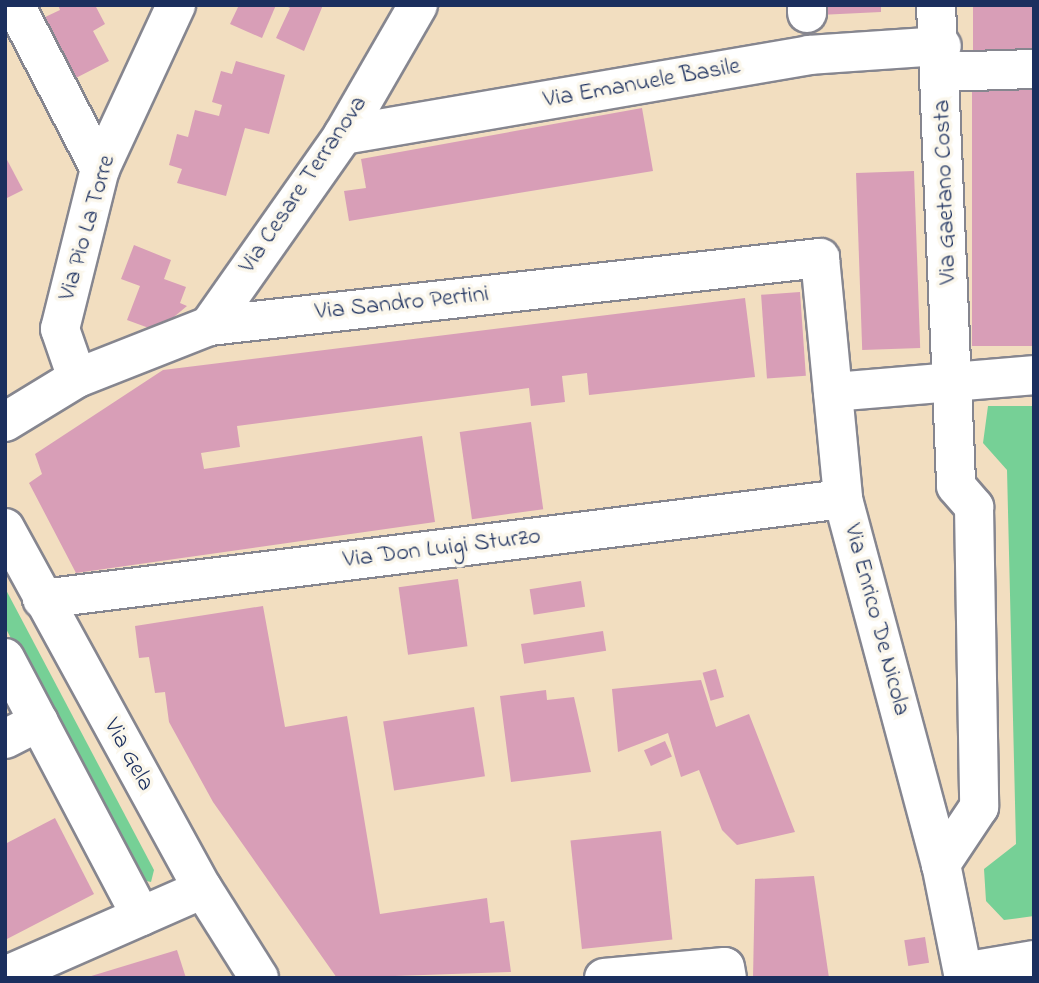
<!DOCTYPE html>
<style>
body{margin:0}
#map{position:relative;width:1039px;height:983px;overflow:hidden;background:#f2dec0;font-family:"Indie Flower",sans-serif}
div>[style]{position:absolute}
.green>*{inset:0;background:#76d096}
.building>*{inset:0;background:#d89eb7;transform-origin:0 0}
.roads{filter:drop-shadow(2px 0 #86868f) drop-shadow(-2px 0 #86868f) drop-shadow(0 2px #86868f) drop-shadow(0 -2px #86868f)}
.minor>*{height:38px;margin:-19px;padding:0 19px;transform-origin:19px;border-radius:19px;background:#fff}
.major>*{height:38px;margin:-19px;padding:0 19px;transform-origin:19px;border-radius:19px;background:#fff}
span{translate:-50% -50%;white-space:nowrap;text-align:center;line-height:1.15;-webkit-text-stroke:7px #fbf7ec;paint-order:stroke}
.street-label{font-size:24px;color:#1b2f5e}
.frame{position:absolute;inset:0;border:7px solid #1b2f5e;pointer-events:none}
</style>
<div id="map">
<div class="green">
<div style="clip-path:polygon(988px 406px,1034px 406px,1034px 916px,1004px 920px,986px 901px,984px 869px,1016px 844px,1007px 470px,983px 443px)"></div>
<div style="clip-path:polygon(5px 588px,154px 870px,151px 882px,138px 879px,5px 627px)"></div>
</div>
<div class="building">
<div style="clip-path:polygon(58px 5px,95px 5px,105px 24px,93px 31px,109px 61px,72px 80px,41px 19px,60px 10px)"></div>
<div style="clip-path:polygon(239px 5px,276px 5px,262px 38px,230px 24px)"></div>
<div style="clip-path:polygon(284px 5px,323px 5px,304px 51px,276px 38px,290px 8px)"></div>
<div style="clip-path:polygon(819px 5px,881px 5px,881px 12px,819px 15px)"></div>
<div style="left:973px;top:5px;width:60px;height:53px"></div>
<div style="clip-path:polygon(236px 61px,285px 75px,269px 134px,245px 128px,226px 196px,177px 183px,182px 169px,169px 165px,177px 134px,188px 137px,195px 110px,219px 116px,222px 105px,212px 102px,221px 71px,232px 74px)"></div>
<div style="left:972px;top:83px;width:62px;height:263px"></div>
<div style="clip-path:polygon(642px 108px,653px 171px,349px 221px,344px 191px,366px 188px,361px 159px)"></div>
<div style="clip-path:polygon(5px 156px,23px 190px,5px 199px)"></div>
<div style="left:914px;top:171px;width:177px;height:58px;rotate:88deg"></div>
<div style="clip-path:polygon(134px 245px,171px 260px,164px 279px,186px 287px,180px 303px,187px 306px,157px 331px,127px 320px,140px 286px,121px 279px)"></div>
<div style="left:800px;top:292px;width:84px;height:39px;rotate:86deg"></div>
<div style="clip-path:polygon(745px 298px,755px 377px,589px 395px,587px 373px,562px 376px,565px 402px,531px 406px,529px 388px,237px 426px,240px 447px,201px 453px,204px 469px,422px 436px,435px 522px,76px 573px,29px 483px,42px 474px,35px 454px,163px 370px)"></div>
<div style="left:531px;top:422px;width:88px;height:72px;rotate:82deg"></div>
<div style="left:458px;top:579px;width:68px;height:60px;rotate:82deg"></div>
<div style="left:581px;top:581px;width:26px;height:52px;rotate:81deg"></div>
<div style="clip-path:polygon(263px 606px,285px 727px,347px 716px,380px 914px,487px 898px,490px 923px,504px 921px,511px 972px,337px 978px,213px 802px,169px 722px,165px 692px,155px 693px,149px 657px,139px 658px,135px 626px)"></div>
<div style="left:603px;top:631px;width:20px;height:83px;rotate:81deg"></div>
<div style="left:716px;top:669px;width:29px;height:14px;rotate:74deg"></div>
<div style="clip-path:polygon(701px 680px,716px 727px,749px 714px,795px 832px,737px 845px,722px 830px,699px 770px,681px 777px,668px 733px,618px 752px,612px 689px)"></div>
<div style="clip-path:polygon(546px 690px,547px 700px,574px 697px,591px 772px,511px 782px,500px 696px)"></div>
<div style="left:474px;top:707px;width:70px;height:92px;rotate:81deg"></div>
<div style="left:665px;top:741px;width:17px;height:23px;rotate:66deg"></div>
<div style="clip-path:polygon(55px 818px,94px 894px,5px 940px,5px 844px)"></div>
<div style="left:661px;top:831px;width:109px;height:91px;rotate:84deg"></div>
<div style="clip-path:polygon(814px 876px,829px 978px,753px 978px,755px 879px)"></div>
<div style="left:925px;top:937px;width:26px;height:21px;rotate:81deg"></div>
<div style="clip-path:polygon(177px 950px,186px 978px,88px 978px,88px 977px)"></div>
</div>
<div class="roads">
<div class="minor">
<div style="left:15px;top:5px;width:185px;rotate:62.6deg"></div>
<div style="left:807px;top:5px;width:8px;rotate:90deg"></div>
<div style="left:936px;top:5px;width:481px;rotate:87.6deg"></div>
<div style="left:956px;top:486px;width:28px;rotate:49deg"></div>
<div style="left:974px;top:507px;width:300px;rotate:89deg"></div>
<div style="left:979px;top:807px;width:69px;rotate:123.7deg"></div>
<div style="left:942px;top:72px;width:92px;rotate:-1.9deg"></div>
<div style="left:343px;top:135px;width:473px;rotate:-9.7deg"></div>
<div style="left:809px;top:55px;width:133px;rotate:-3.9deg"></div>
<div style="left:209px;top:326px;width:233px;rotate:-54.9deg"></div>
<div style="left:343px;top:135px;width:150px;rotate:-60deg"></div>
<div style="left:77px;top:378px;width:52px;rotate:-109.1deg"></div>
<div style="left:60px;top:329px;width:165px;rotate:-76deg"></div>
<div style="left:100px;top:169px;width:181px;rotate:-65.1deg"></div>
<div style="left:833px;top:392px;width:202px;rotate:-4.8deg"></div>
<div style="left:5px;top:422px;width:84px;rotate:-31.4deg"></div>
<div style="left:77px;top:378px;width:142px;rotate:-21.5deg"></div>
<div style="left:209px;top:326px;width:615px;rotate:-6.35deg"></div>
<div style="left:820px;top:258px;width:242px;rotate:84.5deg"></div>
<div style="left:843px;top:499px;width:378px;rotate:75deg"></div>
<div style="left:941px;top:864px;width:116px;rotate:78.6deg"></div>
<div style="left:42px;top:599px;width:807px;rotate:-7.12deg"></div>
<div style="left:5px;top:658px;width:292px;rotate:62.2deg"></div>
<div style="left:5px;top:739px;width:38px;rotate:-27deg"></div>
<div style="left:963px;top:972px;width:72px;rotate:-9.6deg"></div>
<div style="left:5px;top:976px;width:216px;rotate:-23.7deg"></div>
<div style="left:604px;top:978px;width:121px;rotate:-5.2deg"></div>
<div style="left:725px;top:967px;width:11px;rotate:80deg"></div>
</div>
<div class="major">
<div style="left:5px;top:528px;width:412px;rotate:61.3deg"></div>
<div style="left:203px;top:889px;width:105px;rotate:57.8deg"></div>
</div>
</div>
<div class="street-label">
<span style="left:642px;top:84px;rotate:-10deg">Via Emanuele Basile</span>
<span style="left:304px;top:185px;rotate:-56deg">Via Cesare Terranova</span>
<span style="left:946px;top:192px;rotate:-92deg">Via Gaetano Costa</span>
<span style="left:88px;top:228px;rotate:-74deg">Via Pio La Torre</span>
<span style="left:402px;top:304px;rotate:-6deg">Via Sandro Pertini</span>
<span style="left:442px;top:549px;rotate:-7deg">Via Don Luigi Sturzo</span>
<span style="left:876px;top:620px;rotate:75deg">Via Enrico De Nicola</span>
<span style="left:128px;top:755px;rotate:61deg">Via Gela</span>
</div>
<div class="frame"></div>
</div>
